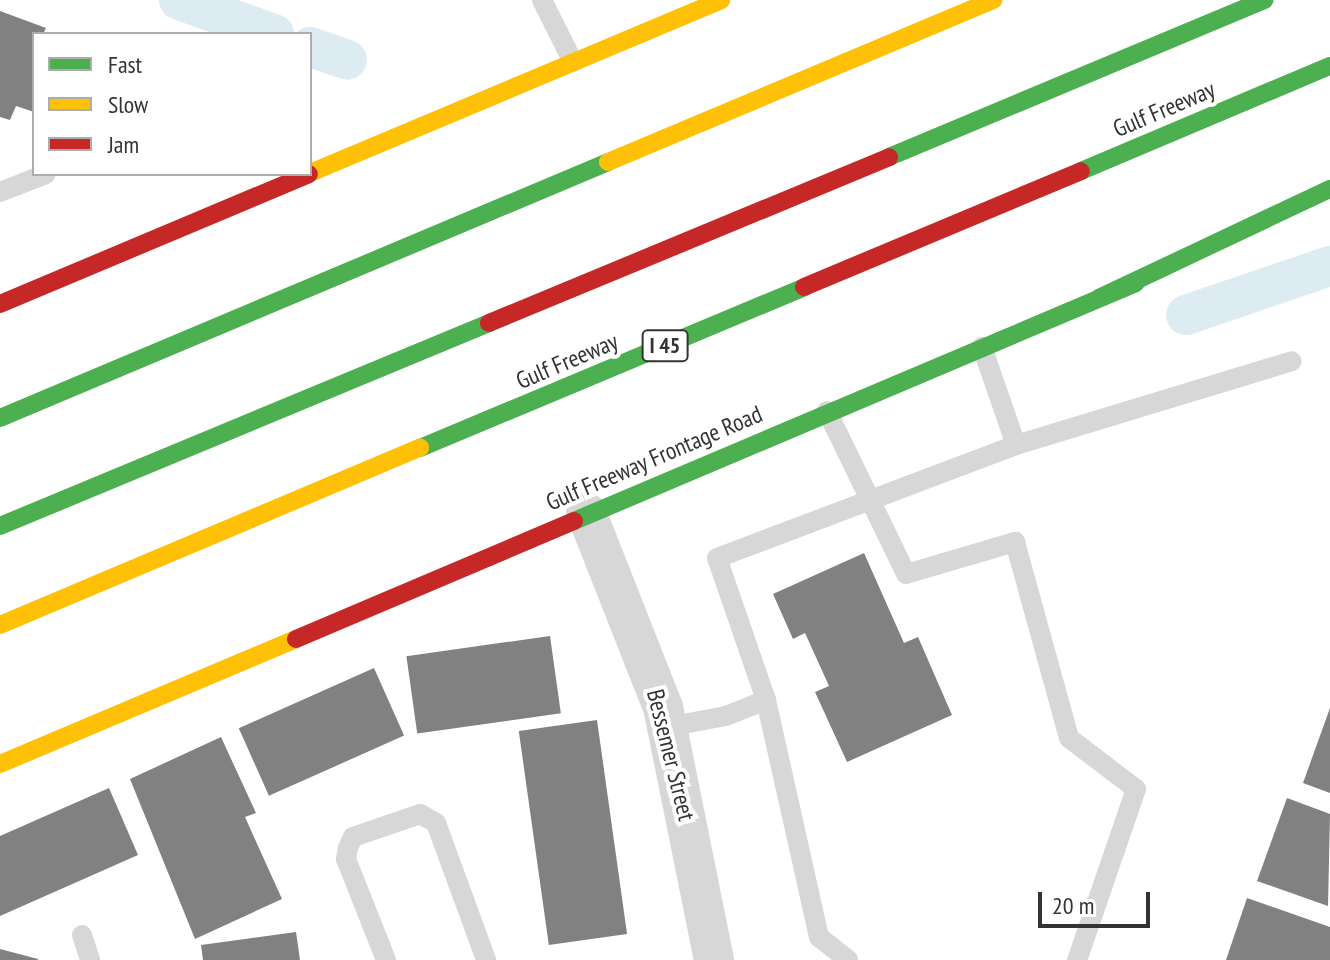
<!DOCTYPE html>
<style>
body{margin:0}
#map{position:relative;width:1330px;height:960px;overflow:hidden;background:#fff;font-family:"PT Sans Narrow",sans-serif}
div>[style]{position:absolute}
.canal>*{height:40px;margin:-20px;padding:0 20px;transform-origin:20px;border-radius:20px;background:#ddebf3}
.building>*{inset:0;background:#818181;transform-origin:0 0}
.lane>*{height:20px;margin:-10px;padding:0 10px;transform-origin:10px;border-radius:10px;background:#d7d7d7}
.street>*{height:40px;margin:-20px;padding:0 20px;transform-origin:20px;border-radius:20px;background:#d7d7d7}
.fast>*{height:18px;margin:-9px;padding:0 9px;transform-origin:9px;border-radius:9px;background:#4caf50}
.slow>*{height:18px;margin:-9px;padding:0 9px;transform-origin:9px;border-radius:9px;background:#ffc107}
.jam>*{height:18px;margin:-9px;padding:0 9px;transform-origin:9px;border-radius:9px;background:#c62828}
span{translate:-50% -50%;white-space:nowrap;text-align:center;line-height:1.15;-webkit-text-stroke:8px #fff;paint-order:stroke}
.shield-label span{padding:2px 6px;background:#fff;border:2px solid;border-radius:6px;-webkit-text-stroke-width:0}
.shield-label{font-size:22px;color:#333;font-weight:700}
.street-label{font-size:24px;color:#333}
.legend{position:absolute;left:32px;top:32px;width:280px;height:144px;box-sizing:border-box;background:#fff;border:2px solid #adadad;margin:0;padding:10px 14px;list-style:none;font-size:24px;color:#333}
.legend li{display:flex;align-items:center;gap:16px;height:40px}
.legend b{width:40px;border:2px solid #adadad}
.scale{position:absolute;left:1038px;top:892px;width:112px;height:36px;box-sizing:border-box;border:4px solid #333;border-top:0;padding-left:10px;font-size:24px;line-height:28px;white-space:nowrap;color:#333;-webkit-text-stroke:6px #fff;paint-order:stroke}
</style>
<div id="map">
<div class="canal">
<div style="left:179px;top:0;width:101px;rotate:19.7deg"></div>
<div style="left:310px;top:47px;width:39px;rotate:19deg"></div>
<div style="left:1186px;top:315px;width:152px;rotate:-18.8deg"></div>
</div>
<div class="building">
<div style="clip-path:polygon(0 11px,46px 28px,43px 34px,34px 34px,34px 112px,16px 106px,10px 120px,0 117px)"></div>
<div style="clip-path:polygon(864px 553px,904px 643px,918px 637px,952px 715px,847px 762px,815px 692px,829px 686px,805px 633px,793px 639px,773px 594px)"></div>
<div style="left:550px;top:636px;width:78px;height:145px;rotate:82deg"></div>
<div style="left:374px;top:668px;width:74px;height:148px;rotate:66deg"></div>
<div style="clip-path:polygon(1330px 708px,1330px 793px,1303px 783px)"></div>
<div style="left:597px;top:720px;width:216px;height:79px;rotate:82deg"></div>
<div style="clip-path:polygon(221px 737px,256px 813px,245px 817px,282px 899px,195px 939px,130px 779px)"></div>
<div style="clip-path:polygon(109px 788px,138px 855px,0 916px,0 836px)"></div>
<div style="clip-path:polygon(1287px 798px,1330px 814px,1328px 906px,1257px 881px)"></div>
<div style="clip-path:polygon(1247px 898px,1330px 927px,1330px 960px,1226px 960px)"></div>
<div style="clip-path:polygon(296px 932px,300px 960px,203px 960px,201px 945px)"></div>
<div style="clip-path:polygon(0 949px,38px 959px,38px 960px,0 960px)"></div>
</div>
<div class="lane">
<div style="left:542px;top:0;width:69px;rotate:63.4deg"></div>
<div style="left:0;top:192px;width:49px;rotate:-21.4deg"></div>
<div style="left:827px;top:411px;width:181px;rotate:64.1deg"></div>
<div style="left:906px;top:574px;width:114px;rotate:-16.4deg"></div>
<div style="left:1015px;top:542px;width:203px;rotate:74.6deg"></div>
<div style="left:1069px;top:738px;width:84px;rotate:37.3deg"></div>
<div style="left:1136px;top:789px;width:181px;rotate:109deg"></div>
<div style="left:1016px;top:445px;width:288px;rotate:-16.9deg"></div>
<div style="left:766px;top:700px;width:150px;rotate:-109deg"></div>
<div style="left:717px;top:558px;width:320px;rotate:-20.7deg"></div>
<div style="left:1016px;top:445px;width:104px;rotate:-109.1deg"></div>
<div style="left:667px;top:727px;width:60px;rotate:-10.6deg"></div>
<div style="left:726px;top:716px;width:43px;rotate:-21.8deg"></div>
<div style="left:766px;top:700px;width:243px;rotate:77.4deg"></div>
<div style="left:819px;top:937px;width:37px;rotate:38deg"></div>
<div style="left:82px;top:935px;width:26px;rotate:72deg"></div>
<div style="left:386px;top:960px;width:109px;rotate:-111.6deg"></div>
<div style="left:346px;top:859px;width:11px;rotate:-80deg"></div>
<div style="left:348px;top:848px;width:12px;rotate:-66deg"></div>
<div style="left:353px;top:837px;width:71px;rotate:-18.9deg"></div>
<div style="left:420px;top:814px;width:18px;rotate:29deg"></div>
<div style="left:436px;top:823px;width:146px;rotate:69.9deg"></div>
</div>
<div class="street">
<div style="left:586px;top:512px;width:210px;rotate:68.5deg"></div>
<div style="left:663px;top:707px;width:258px;rotate:78.6deg"></div>
</div>
<div class="fast">
<div style="left:889px;top:157px;width:407px;rotate:-22.7deg"></div>
<div style="left:1081px;top:171px;width:270px;rotate:-22.9deg"></div>
<div style="left:1099px;top:298px;width:255px;rotate:-25.3deg"></div>
<div style="left:0;top:418px;width:660px;rotate:-22.83deg"></div>
<div style="left:420px;top:448px;width:416px;rotate:-22.7deg"></div>
<div style="left:574px;top:521px;width:610px;rotate:-22.95deg"></div>
<div style="left:0;top:526px;width:529px;rotate:-22.54deg"></div>
</div>
<div class="slow">
<div style="left:608px;top:162px;width:418px;rotate:-22.8deg"></div>
<div style="left:310px;top:173px;width:446px;rotate:-22.8deg"></div>
<div style="left:0;top:625px;width:456px;rotate:-22.9deg"></div>
<div style="left:0;top:764px;width:321px;rotate:-22.9deg"></div>
</div>
<div class="jam">
<div style="left:804px;top:287px;width:300px;rotate:-22.7deg"></div>
<div style="left:0;top:304px;width:335px;rotate:-22.8deg"></div>
<div style="left:489px;top:323px;width:433px;rotate:-22.5deg"></div>
<div style="left:296px;top:639px;width:302px;rotate:-23deg"></div>
</div>
<div class="shield-label">
<span style="left:665px;top:346px">I 45</span>
</div>
<div class="street-label">
<span style="left:1164px;top:109px;rotate:-23deg">Gulf Freeway</span>
<span style="left:567px;top:361px;rotate:-23deg">Gulf Freeway</span>
<span style="left:654px;top:458px;rotate:-23deg">Gulf Freeway Frontage Road</span>
<span style="left:671px;top:755px;rotate:76deg">Bessemer Street</span>
</div>
<ul class="legend">
<li><b style="height:10px;background:#4caf50"></b>Fast</li>
<li><b style="height:10px;background:#ffc107"></b>Slow</li>
<li><b style="height:10px;background:#c62828"></b>Jam</li>
</ul>
<div class="scale">20 m</div>
</div>
